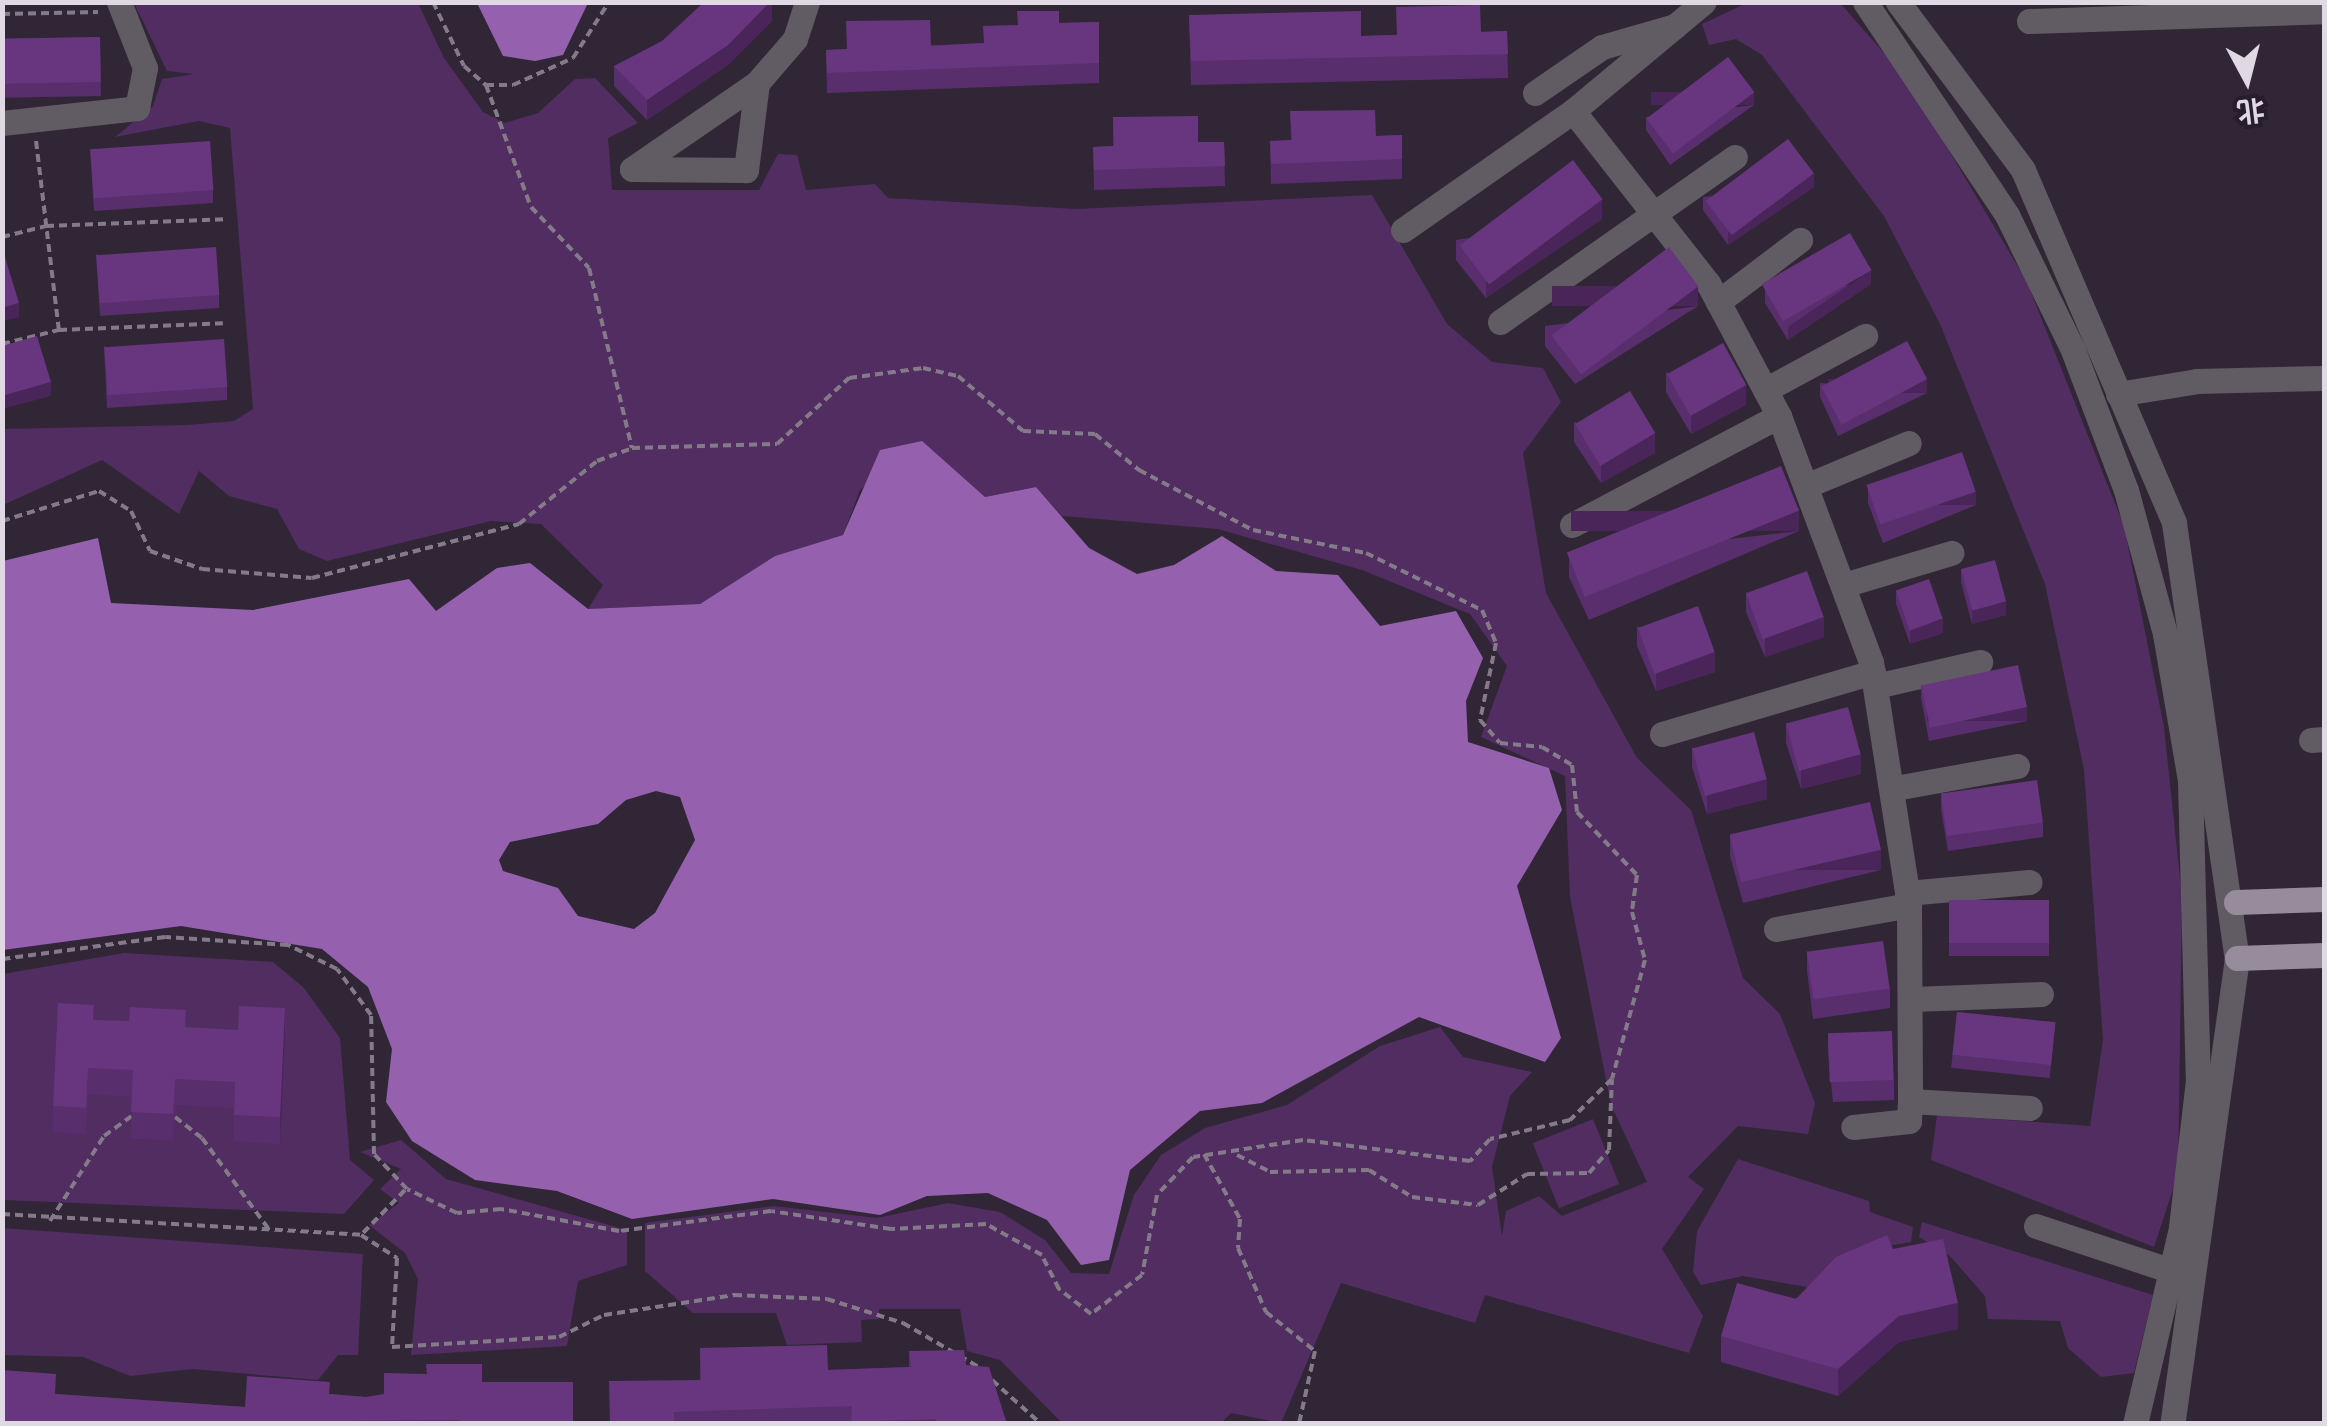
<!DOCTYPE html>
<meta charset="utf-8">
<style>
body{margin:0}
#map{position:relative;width:2327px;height:1426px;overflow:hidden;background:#312636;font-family:Arial,"Noto Sans SC",sans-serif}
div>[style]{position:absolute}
.green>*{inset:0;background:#512d62;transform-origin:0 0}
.water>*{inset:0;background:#9561af}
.path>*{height:4px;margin-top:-2px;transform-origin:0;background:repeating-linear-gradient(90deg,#847b88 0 8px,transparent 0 13px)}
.minor>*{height:25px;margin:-12.5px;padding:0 12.5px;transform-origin:12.5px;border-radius:12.5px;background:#615c64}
.major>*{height:25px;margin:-12.5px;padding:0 12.5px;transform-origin:12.5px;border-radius:12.5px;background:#968c9c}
.wall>*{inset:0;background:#592e6d;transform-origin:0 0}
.shaded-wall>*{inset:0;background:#492559;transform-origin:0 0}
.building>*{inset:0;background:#68357f;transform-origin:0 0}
span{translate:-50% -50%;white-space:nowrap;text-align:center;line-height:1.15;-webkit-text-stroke:8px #271d2c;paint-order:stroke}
.frame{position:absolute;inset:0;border:5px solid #e0d9e3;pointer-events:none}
.north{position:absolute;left:2197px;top:30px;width:100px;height:100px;-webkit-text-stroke:8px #271d2c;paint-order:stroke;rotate:173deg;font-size:28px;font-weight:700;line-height:40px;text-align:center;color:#e0d9e3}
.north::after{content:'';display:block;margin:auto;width:35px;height:45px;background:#e0d9e3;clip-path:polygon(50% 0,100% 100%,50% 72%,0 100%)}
</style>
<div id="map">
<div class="green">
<div style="clip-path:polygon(134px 3px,418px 3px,444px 58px,483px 112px,505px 123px,538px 113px,575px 79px,595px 78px,638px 123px,608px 138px,612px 190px,759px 190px,778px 154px,797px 155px,806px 190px,875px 184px,888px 198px,1076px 209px,1372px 195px,1447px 324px,1492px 362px,1543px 368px,1561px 402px,1523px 453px,1546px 593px,1637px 758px,1691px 810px,1743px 978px,1780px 1014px,1815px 1103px,1808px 1134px,1738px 1126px,1688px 1177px,1704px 1189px,1662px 1249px,1703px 1316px,1689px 1353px,1485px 1295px,1475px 1323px,1341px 1283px,1281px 1423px,1231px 1413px,1221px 1423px,1062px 1423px,1000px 1360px,967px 1351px,960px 1309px,879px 1309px,879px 1319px,861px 1320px,862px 1342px,787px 1345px,776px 1313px,693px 1313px,645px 1271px,645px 1223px,774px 1206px,877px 1218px,948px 1203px,1000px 1212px,1045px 1240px,1071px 1273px,1109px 1274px,1134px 1195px,1161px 1155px,1205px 1128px,1287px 1105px,1380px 1046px,1440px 1027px,1463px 1057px,1532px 1072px,1510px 1096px,1492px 1167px,1502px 1236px,1506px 1211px,1539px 1196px,1562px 1216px,1647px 1182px,1611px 1105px,1570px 897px,1565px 776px,1481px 737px,1507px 666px,1470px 614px,1362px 570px,1218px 529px,1062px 516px,1036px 487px,985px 497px,921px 441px,860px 490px,843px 535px,775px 556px,700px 604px,588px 609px,603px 585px,541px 524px,491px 521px,327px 561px,299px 549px,277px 509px,229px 496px,199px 471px,179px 514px,102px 460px,3px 505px,2px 429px,188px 425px,234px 421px,253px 409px,230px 128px,199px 121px,115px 137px,153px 106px,162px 79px,194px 74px,167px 71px)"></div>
<div style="clip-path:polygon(1747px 3px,1840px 3px,1905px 77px,2026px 280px,2124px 526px,2164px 727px,2182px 897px,2178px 1174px,2154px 1247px,1931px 1160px,1937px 1115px,2090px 1126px,2103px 1040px,2084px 770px,2045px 584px,1940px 324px,1884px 216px,1762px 55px,1736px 39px,1709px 45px,1702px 24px)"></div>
<div style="clip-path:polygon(124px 953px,273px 962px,304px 988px,340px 1038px,350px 1160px,374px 1180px,344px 1214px,3px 1200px,3px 974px)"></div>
<div style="left:1593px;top:1119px;width:70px;height:65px;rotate:68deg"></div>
<div style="clip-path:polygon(401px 1140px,446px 1179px,627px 1230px,627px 1265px,578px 1281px,567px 1346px,411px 1355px,418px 1279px,405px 1253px,369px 1225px,399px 1203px,380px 1189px,401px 1169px,360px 1152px)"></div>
<div style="clip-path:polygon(1738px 1159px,1869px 1201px,1870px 1212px,1913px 1227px,1911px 1242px,1870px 1249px,1813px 1288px,1743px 1276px,1701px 1285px,1693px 1272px,1697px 1231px)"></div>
<div style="clip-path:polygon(1922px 1222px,2153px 1295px,2134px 1373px,2101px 1377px,2068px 1348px,2060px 1321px,1988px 1319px,1985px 1296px,1950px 1256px,1919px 1237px)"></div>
<div style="clip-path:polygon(2px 1228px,363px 1254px,358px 1355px,338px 1355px,318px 1380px,192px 1369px,130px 1376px,83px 1357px,3px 1355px)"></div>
</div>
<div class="water">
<div style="clip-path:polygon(477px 3px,588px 3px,563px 55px,535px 61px,503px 56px)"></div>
<div style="clip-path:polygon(evenodd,922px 441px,985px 497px,1036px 487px,1089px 548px,1137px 574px,1174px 565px,1222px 536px,1276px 571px,1338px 575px,1380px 626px,1456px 611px,1483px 658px,1466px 701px,1468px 742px,1549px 768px,1562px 810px,1517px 886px,1561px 1038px,1545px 1062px,1419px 1017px,1262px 1103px,1200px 1111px,1130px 1170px,1109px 1260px,1081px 1265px,1047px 1220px,988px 1193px,927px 1196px,880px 1215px,773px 1199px,632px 1219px,557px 1191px,475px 1180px,412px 1141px,386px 1102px,392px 1049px,368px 987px,322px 949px,181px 926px,3px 950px,3px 561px,98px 538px,111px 603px,253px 610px,409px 579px,436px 611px,497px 568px,530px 563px,588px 609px,700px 604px,775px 556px,843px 535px,880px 450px,922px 441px,656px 791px,680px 797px,695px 840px,655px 913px,634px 929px,578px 916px,558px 888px,503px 871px,499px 860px,510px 842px,598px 824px,626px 800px,656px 791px)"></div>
</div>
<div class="path">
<div style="left:433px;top:2px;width:71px;rotate:64.2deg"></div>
<div style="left:464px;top:66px;width:29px;rotate:41deg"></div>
<div style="left:486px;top:85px;width:27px"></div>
<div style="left:513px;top:85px;width:66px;rotate:-24.2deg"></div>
<div style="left:573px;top:58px;width:67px;rotate:-57.3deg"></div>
<div style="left:2px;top:14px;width:96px;rotate:-1.2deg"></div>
<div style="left:486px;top:85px;width:130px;rotate:69.8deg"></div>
<div style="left:531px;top:207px;width:84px;rotate:46.4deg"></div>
<div style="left:589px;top:268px;width:185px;rotate:76.6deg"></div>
<div style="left:36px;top:141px;width:190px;rotate:83.1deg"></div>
<div style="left:2px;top:237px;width:45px;rotate:-14deg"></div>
<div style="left:46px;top:226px;width:179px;rotate:-2.2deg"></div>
<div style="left:2px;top:344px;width:59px;rotate:-13.8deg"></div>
<div style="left:59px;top:330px;width:164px;rotate:-2.4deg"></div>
<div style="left:2px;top:521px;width:102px;rotate:-17.2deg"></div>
<div style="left:99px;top:491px;width:38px;rotate:32deg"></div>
<div style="left:131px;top:511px;width:44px;rotate:64.6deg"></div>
<div style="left:150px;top:551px;width:55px;rotate:19.1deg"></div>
<div style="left:202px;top:569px;width:110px;rotate:4.7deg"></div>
<div style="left:312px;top:578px;width:214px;rotate:-14.6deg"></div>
<div style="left:519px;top:524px;width:100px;rotate:-38.9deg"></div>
<div style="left:597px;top:461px;width:37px;rotate:-20deg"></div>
<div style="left:632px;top:448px;width:145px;rotate:-1.6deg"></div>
<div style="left:777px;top:444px;width:98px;rotate:-42.5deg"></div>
<div style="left:849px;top:378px;width:75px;rotate:-7.7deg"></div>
<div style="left:923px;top:368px;width:36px;rotate:13deg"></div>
<div style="left:958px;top:376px;width:85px;rotate:40.2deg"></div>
<div style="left:1023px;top:431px;width:72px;rotate:2.4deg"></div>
<div style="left:1095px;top:434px;width:57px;rotate:39.3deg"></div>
<div style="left:1139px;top:470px;width:129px;rotate:27.8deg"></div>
<div style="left:1253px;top:530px;width:115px;rotate:11.5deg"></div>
<div style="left:1366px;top:553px;width:129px;rotate:26.2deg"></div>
<div style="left:1482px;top:610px;width:36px;rotate:67deg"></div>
<div style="left:1496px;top:643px;width:79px;rotate:101.7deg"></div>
<div style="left:1480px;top:720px;width:30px;rotate:49deg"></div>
<div style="left:1500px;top:743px;width:42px;rotate:5.4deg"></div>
<div style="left:1542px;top:747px;width:35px;rotate:31deg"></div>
<div style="left:1572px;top:765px;width:47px;rotate:83.9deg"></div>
<div style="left:1577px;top:812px;width:87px;rotate:46.4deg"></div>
<div style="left:1637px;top:875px;width:37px;rotate:98deg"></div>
<div style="left:1632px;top:912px;width:50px;rotate:74.8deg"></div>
<div style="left:1645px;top:960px;width:123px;rotate:105.5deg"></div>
<div style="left:1612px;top:1079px;width:59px;rotate:135.7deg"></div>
<div style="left:1570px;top:1120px;width:82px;rotate:166.6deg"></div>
<div style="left:1490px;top:1139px;width:30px;rotate:132deg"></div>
<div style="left:1470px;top:1161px;width:168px;rotate:-172.8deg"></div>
<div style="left:1303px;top:1140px;width:111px;rotate:171.2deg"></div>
<div style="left:1193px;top:1157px;width:52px;rotate:133.5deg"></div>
<div style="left:1157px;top:1195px;width:81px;rotate:100.6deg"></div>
<div style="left:1142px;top:1275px;width:64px;rotate:142.6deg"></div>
<div style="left:1091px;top:1314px;width:41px;rotate:-142deg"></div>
<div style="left:1059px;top:1289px;width:38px;rotate:-117deg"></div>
<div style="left:1042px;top:1255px;width:64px;rotate:-151deg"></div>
<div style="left:986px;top:1224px;width:95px;rotate:177deg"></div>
<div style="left:891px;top:1229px;width:121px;rotate:-171.5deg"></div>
<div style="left:771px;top:1211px;width:153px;rotate:172.5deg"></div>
<div style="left:619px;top:1231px;width:120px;rotate:-169.4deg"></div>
<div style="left:501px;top:1209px;width:44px;rotate:174.8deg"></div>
<div style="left:457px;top:1213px;width:55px;rotate:-154.4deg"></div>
<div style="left:407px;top:1189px;width:48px;rotate:-133.3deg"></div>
<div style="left:374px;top:1154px;width:139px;rotate:-91.2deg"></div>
<div style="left:371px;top:1015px;width:57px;rotate:-126.5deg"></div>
<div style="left:337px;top:969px;width:55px;rotate:-153.9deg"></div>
<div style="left:288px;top:945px;width:123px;rotate:-176.3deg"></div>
<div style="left:165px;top:937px;width:164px;rotate:172.3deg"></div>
<div style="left:175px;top:1117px;width:34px;rotate:38deg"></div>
<div style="left:202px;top:1138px;width:115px;rotate:53.8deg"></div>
<div style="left:1204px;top:1154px;width:74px;rotate:61deg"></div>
<div style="left:1240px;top:1219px;width:29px;rotate:94deg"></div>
<div style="left:1238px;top:1248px;width:70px;rotate:66.4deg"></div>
<div style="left:1266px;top:1312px;width:63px;rotate:38.5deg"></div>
<div style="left:1315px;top:1351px;width:75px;rotate:102.4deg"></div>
<div style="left:1237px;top:1155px;width:37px;rotate:27deg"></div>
<div style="left:1270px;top:1172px;width:99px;rotate:-1.2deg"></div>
<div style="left:1369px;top:1170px;width:51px;rotate:32.1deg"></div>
<div style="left:1412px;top:1197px;width:66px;rotate:6.9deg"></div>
<div style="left:1478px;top:1205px;width:58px;rotate:-32.3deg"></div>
<div style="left:1527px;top:1174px;width:62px;rotate:-0.9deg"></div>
<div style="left:1589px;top:1173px;width:30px;rotate:-49deg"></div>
<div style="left:1609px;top:1150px;width:71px;rotate:-87.6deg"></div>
<div style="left:405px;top:1190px;width:63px;rotate:134.4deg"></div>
<div style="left:361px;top:1235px;width:43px;rotate:32.6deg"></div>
<div style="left:397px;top:1258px;width:89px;rotate:93.2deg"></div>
<div style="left:392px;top:1347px;width:167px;rotate:-3.4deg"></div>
<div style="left:559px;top:1337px;width:50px;rotate:-26.1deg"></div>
<div style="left:604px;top:1315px;width:132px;rotate:-8.7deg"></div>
<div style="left:734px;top:1295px;width:93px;rotate:2.5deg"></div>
<div style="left:827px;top:1299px;width:80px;rotate:17.5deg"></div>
<div style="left:903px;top:1323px;width:91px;rotate:30.2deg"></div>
<div style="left:2px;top:1214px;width:360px;rotate:3.3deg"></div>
<div style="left:50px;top:1221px;width:101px;rotate:-57.6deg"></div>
<div style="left:104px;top:1136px;width:34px;rotate:-36deg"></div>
<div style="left:992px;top:1380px;width:66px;rotate:41.9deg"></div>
<div style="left:1230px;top:1424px;width:29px"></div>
</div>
<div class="minor">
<div style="left:1865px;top:2px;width:256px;rotate:56.3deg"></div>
<div style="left:2007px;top:215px;width:150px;rotate:63.9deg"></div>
<div style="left:2073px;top:350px;width:150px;rotate:69.3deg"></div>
<div style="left:2126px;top:490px;width:149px;rotate:74.8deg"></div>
<div style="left:2165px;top:634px;width:149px;rotate:80.3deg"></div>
<div style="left:2190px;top:781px;width:299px;rotate:88.5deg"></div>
<div style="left:2198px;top:1080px;width:149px;rotate:96.6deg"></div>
<div style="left:2181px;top:1228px;width:201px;rotate:103.2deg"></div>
<div style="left:1898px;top:2px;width:209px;rotate:53.3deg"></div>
<div style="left:2023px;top:170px;width:384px;rotate:66.8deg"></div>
<div style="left:2174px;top:523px;width:440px;rotate:81.8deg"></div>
<div style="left:2237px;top:958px;width:471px;rotate:97.9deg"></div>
<div style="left:2029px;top:21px;width:295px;rotate:-1.9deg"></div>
<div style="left:757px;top:83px;width:88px;rotate:97.2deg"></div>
<div style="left:746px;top:170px;width:114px;rotate:-179.5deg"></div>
<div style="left:632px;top:169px;width:152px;rotate:-34.5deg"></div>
<div style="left:757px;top:83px;width:58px;rotate:-49.2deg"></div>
<div style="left:795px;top:39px;width:39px;rotate:-72deg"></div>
<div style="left:1535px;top:93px;width:81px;rotate:-34.5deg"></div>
<div style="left:1602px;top:47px;width:76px;rotate:-16deg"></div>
<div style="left:1573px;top:111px;width:219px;rotate:51.9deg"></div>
<div style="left:1708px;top:283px;width:151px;rotate:61.9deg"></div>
<div style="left:1779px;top:416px;width:263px;rotate:69.5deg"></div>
<div style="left:1871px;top:662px;width:246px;rotate:81.1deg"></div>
<div style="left:1909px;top:905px;width:196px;rotate:89.7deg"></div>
<div style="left:1910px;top:1101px;width:20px;rotate:93deg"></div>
<div style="left:1909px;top:1121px;width:56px;rotate:173.9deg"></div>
<div style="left:2px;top:123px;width:136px;rotate:-6.3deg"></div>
<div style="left:137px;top:108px;width:41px;rotate:-78.7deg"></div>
<div style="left:145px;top:68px;width:71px;rotate:-111.5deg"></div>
<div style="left:1403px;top:230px;width:208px;rotate:-35deg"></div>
<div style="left:1573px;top:111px;width:170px;rotate:-39.8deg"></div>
<div style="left:1718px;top:302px;width:103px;rotate:-37.1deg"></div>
<div style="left:1500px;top:322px;width:287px;rotate:-35.1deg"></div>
<div style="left:1765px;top:390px;width:114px;rotate:-28.4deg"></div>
<div style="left:2118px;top:394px;width:80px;rotate:-9.3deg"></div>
<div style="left:2197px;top:381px;width:127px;rotate:-1.4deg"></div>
<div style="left:1808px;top:485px;width:109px;rotate:-22.6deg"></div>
<div style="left:1572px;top:525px;width:234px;rotate:-27.8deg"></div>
<div style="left:1847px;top:584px;width:109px;rotate:-16.6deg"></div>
<div style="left:1876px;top:686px;width:107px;rotate:-13deg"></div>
<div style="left:1662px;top:734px;width:220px;rotate:-16.4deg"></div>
<div style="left:2311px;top:740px;width:13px;rotate:-4deg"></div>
<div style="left:1895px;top:788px;width:124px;rotate:-10.2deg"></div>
<div style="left:1907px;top:893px;width:123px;rotate:-5.1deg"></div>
<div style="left:1776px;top:929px;width:135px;rotate:-10.2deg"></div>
<div style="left:1913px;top:999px;width:128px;rotate:-2.2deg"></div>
<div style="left:1910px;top:1101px;width:120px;rotate:3.3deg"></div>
<div style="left:2036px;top:1226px;width:143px;rotate:18.3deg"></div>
</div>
<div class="major">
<div style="left:2236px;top:902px;width:88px;rotate:-2deg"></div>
<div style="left:2237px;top:958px;width:87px;rotate:-2deg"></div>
</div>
<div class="wall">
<div style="clip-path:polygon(772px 2px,772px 21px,728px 65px,647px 120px,614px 86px,614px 66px)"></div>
<div style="clip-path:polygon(1189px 15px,1361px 36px,1507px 31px,1508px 78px,1191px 85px)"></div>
<div style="clip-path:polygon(1099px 22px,1099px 83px,827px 93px,826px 50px,984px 43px,1059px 23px)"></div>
<div style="left:100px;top:37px;width:59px;height:98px;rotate:89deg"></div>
<div style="clip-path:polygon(1754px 105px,1670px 165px,1646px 130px,1646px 117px)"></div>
<div style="clip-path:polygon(1290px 111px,1376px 136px,1402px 135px,1402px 179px,1271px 184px,1270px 141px,1291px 140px)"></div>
<div style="clip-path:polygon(1113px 117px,1198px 142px,1224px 142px,1225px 186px,1094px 190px,1093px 147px,1113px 146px)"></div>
<div style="clip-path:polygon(90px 149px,213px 190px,213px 203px,94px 211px)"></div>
<div style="clip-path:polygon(1814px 187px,1728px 245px,1703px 210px,1703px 197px)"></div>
<div style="clip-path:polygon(1602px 219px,1486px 298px,1456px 260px,1456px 240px)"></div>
<div style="clip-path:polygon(96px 254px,219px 295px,219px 308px,100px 316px)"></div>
<div style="clip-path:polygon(1871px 284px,1788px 340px,1765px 303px,1765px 290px)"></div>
<div style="clip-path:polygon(1698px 306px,1575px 384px,1545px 346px,1545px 326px)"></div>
<div style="clip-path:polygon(104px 346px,227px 387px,227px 400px,107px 408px)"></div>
<div style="clip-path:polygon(1666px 372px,1746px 405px,1691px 434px,1666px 392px)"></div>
<div style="clip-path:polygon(1820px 383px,1927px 393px,1838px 436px,1820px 397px)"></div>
<div style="clip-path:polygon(1574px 422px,1655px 453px,1601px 483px,1574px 442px)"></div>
<div style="clip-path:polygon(1868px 489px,1976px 505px,1883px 543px,1868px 503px)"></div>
<div style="clip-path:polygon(1799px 531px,1589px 620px,1569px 577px,1569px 557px)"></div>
<div style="clip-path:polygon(1961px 569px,2006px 615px,1972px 624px,1961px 582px)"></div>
<div style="clip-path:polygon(1896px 590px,1943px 633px,1910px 644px,1896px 604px)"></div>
<div style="clip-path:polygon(1746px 592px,1824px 637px,1765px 657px,1746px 612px)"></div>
<div style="clip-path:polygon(1637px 626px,1715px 672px,1656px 691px,1637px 646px)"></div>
<div style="clip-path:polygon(1921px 685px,2027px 721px,1929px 741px,1921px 698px)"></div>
<div style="clip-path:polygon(1786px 723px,1861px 774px,1801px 789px,1786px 743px)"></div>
<div style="clip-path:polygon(1692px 747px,1767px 799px,1707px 814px,1692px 767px)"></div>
<div style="clip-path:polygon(1941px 795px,2043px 823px,2043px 837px,1948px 851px,1941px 809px)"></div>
<div style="clip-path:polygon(1730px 836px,1881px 870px,1743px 903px,1730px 856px)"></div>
<div style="left:2049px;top:900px;width:56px;height:100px;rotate:90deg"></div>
<div style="clip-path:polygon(1807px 951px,1890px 988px,1890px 1008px,1813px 1019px,1807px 971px)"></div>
<div style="left:1957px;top:1012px;width:99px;height:56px;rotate:6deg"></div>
<div style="clip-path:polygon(94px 1020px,285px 1035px,280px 1144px,234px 1141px,234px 1108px,175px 1105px,173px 1140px,131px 1139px,132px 1097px,88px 1094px,86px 1134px,53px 1132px,53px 1106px)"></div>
<div style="clip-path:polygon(1828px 1033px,1894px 1080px,1894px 1100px,1833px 1102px,1828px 1053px)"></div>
<div style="clip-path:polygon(1893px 1249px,1958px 1329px,1899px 1342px,1838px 1396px,1721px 1362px,1721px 1336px)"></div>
<div style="clip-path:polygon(700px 1348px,828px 1370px,909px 1367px,909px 1351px,966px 1365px,1007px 1424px,610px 1424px,700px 1380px)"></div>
<div style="clip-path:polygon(482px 1382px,573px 1382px,573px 1424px,2px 1424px,56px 1394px,245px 1407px,330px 1394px,366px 1397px)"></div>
</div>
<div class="shaded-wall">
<div style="clip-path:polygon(770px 2px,772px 2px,772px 21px,728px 65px,647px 120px,647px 100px)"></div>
<div style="left:1754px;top:92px;width:13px;height:103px;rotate:90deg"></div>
<div style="clip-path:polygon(1814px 173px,1814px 187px,1728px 245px,1728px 232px)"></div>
<div style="clip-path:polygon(1602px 199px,1602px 219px,1486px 298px,1486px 278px)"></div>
<div style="clip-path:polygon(1871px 270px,1871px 284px,1788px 340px,1788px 327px)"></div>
<div style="left:1698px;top:286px;width:20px;height:146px;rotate:90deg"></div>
<div style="clip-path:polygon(19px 303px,19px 317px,2px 321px,2px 308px)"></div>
<div style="left:1927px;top:379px;width:14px;height:99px;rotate:90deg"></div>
<div style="clip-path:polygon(51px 382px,51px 396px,2px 409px,2px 396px)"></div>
<div style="clip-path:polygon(1746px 385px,1746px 405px,1691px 434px,1691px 414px)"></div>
<div style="clip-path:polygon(1655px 433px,1655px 453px,1601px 483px,1601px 463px)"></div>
<div style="left:1976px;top:492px;width:13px;height:100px;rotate:90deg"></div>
<div style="left:1799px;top:511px;width:20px;height:228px;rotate:90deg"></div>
<div style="clip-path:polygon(2006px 602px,2006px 615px,1972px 624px,1972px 610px)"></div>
<div style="clip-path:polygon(1824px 617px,1824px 637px,1765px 657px,1765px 637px)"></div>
<div style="clip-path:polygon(1943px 619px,1943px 633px,1910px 644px,1910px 631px)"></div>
<div style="clip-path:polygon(1715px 652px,1715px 672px,1656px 691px,1656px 671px)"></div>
<div style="left:2027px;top:707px;width:14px;height:100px;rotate:90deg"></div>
<div style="clip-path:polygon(1861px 754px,1861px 774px,1801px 789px,1801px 769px)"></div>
<div style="clip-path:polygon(1767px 779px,1767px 799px,1707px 814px,1707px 794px)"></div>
<div style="left:1881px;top:850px;width:20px;height:142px;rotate:90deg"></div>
<div style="clip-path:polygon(285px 1008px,285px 1035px,280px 1144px,280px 1117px)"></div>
<div style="clip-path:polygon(1958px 1303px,1958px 1329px,1899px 1342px,1838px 1396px,1838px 1369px,1899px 1316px)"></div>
</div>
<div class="building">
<div style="clip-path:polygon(704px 2px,770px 2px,728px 45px,647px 100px,614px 66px,662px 41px)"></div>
<div style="clip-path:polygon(1480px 5px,1481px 32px,1507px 31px,1508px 54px,1191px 61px,1189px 15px,1361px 11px,1361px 36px,1397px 35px,1396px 7px)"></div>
<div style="clip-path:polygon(1017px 11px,1059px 11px,1059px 23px,1099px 22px,1099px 63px,827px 73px,826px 50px,847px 49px,846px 21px,930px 20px,931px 46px,984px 43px,983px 26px,1018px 25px)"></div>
<div style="left:100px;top:37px;width:45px;height:98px;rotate:89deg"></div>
<div style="left:1728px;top:57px;width:44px;height:102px;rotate:53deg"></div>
<div style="clip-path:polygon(1375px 110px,1376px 136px,1402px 135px,1402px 159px,1271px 164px,1270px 141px,1292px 140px,1290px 111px)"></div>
<div style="clip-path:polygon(1198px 116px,1198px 142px,1224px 142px,1225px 166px,1094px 170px,1093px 147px,1114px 146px,1113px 117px)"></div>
<div style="left:1788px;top:139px;width:43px;height:103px;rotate:53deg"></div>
<div style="left:210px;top:141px;width:49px;height:120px;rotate:86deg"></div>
<div style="left:1573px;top:160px;width:49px;height:142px;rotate:53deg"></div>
<div style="left:1850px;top:233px;width:43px;height:102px;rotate:60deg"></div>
<div style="left:216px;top:247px;width:48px;height:120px;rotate:86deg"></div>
<div style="left:1669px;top:247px;width:49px;height:147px;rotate:53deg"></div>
<div style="clip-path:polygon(5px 257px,19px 303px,2px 308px,2px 258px)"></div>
<div style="clip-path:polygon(37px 336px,51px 382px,2px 396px,2px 346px)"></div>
<div style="left:224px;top:339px;width:48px;height:120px;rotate:86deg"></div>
<div style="left:1907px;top:341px;width:43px;height:97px;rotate:62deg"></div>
<div style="left:1723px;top:343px;width:48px;height:64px;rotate:61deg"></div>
<div style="left:1630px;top:391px;width:49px;height:64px;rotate:59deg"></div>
<div style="left:1962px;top:452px;width:42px;height:101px;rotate:71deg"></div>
<div style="left:1781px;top:466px;width:48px;height:231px;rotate:68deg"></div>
<div style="left:1995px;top:560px;width:43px;height:35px;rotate:75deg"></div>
<div style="left:1807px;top:571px;width:49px;height:65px;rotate:70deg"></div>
<div style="left:1929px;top:579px;width:42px;height:35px;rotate:71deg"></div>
<div style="left:1698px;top:606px;width:49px;height:64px;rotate:70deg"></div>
<div style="left:2018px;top:665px;width:43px;height:99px;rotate:78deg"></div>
<div style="left:1848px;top:707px;width:49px;height:64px;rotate:75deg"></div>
<div style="left:1754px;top:732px;width:49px;height:64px;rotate:75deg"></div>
<div style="left:2037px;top:780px;width:43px;height:97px;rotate:82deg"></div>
<div style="left:1870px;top:802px;width:49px;height:144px;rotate:77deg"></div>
<div style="left:2049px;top:900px;width:43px;height:100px;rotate:90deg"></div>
<div style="left:1883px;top:941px;width:48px;height:77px;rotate:82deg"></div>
<div style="clip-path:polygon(58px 1003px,94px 1005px,93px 1020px,129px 1021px,130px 1007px,186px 1010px,185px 1027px,238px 1030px,239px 1006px,285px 1008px,280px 1117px,234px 1115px,235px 1082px,175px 1079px,173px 1114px,131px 1112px,133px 1070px,88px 1068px,86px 1108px,53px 1106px)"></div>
<div style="left:1957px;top:1012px;width:99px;height:43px;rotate:6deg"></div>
<div style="left:1892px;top:1031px;width:49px;height:64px;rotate:88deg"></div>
<div style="clip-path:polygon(1887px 1235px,1893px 1249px,1943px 1239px,1958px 1303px,1899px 1316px,1838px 1369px,1721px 1336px,1737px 1283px,1796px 1299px,1836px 1257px)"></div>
<div style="clip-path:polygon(827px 1345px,828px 1370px,911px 1367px,909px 1351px,964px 1350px,966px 1365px,989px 1367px,1007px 1424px,938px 1424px,936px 1419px,851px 1422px,852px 1406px,674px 1412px,674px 1424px,610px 1424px,609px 1381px,701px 1380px,700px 1348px)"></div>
<div style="clip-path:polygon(426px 1364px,482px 1364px,482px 1382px,573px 1382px,573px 1422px,460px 1424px,460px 1420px,344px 1421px,344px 1424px,2px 1424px,2px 1370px,56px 1374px,55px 1394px,245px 1407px,247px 1376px,330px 1382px,329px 1394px,366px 1397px,384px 1394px,384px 1373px,427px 1374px)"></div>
</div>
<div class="frame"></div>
<div class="north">北</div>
</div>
